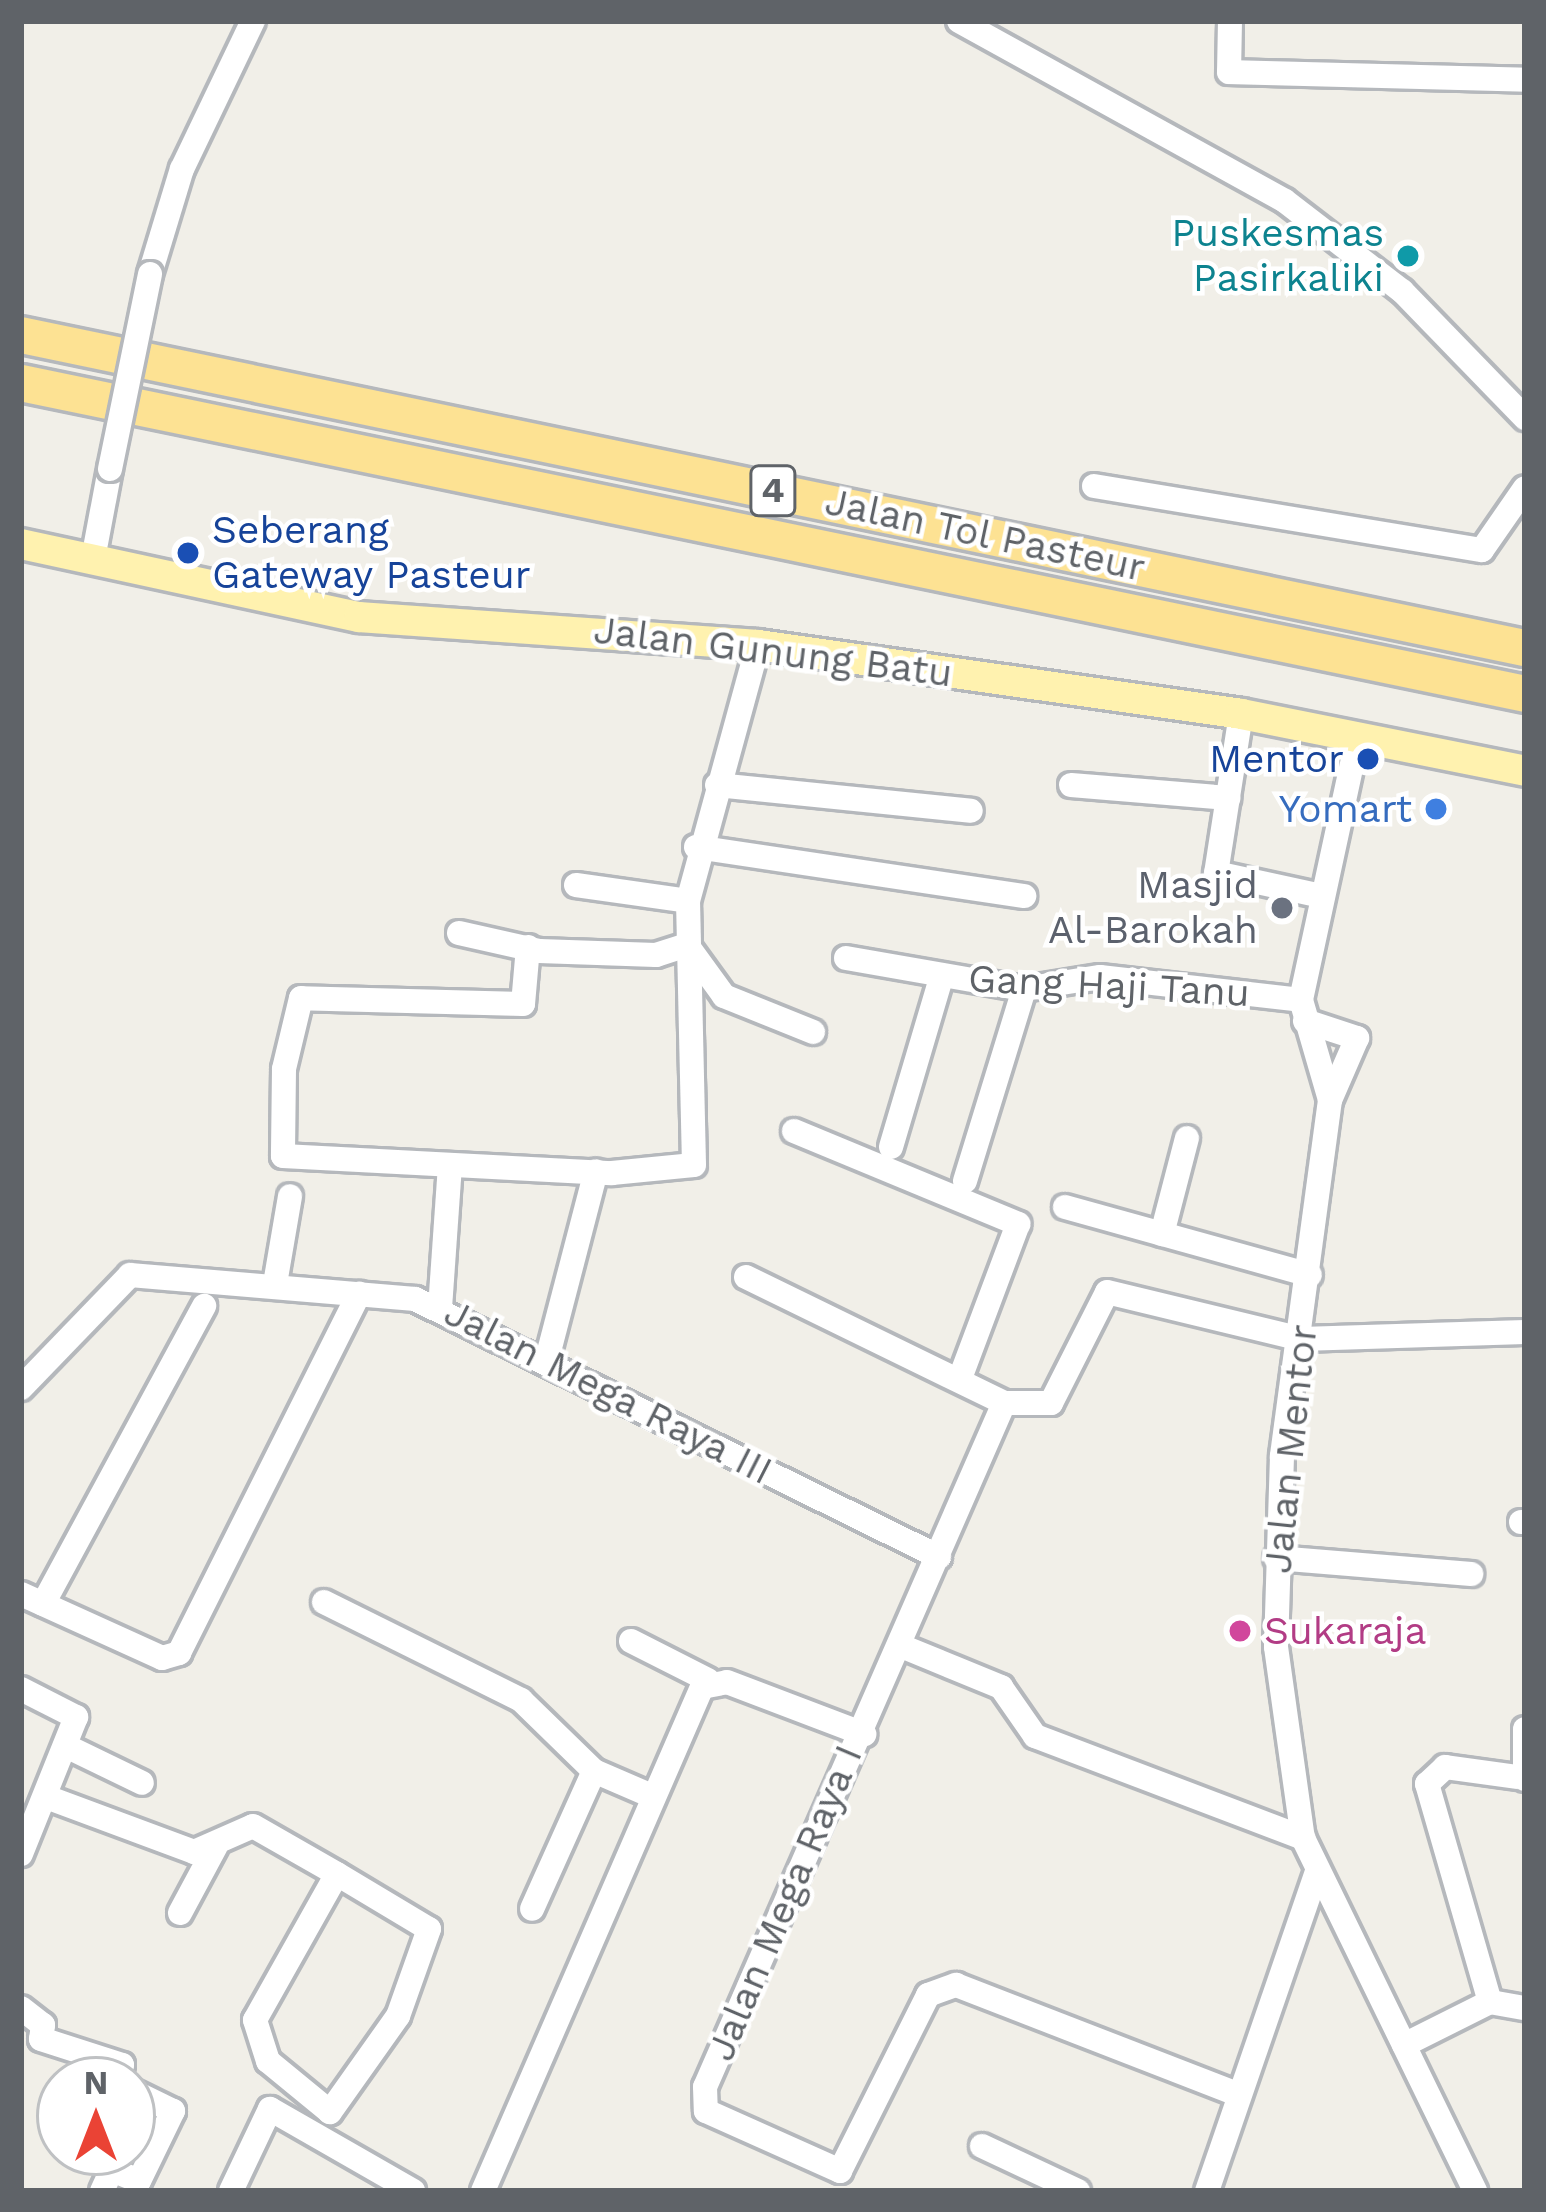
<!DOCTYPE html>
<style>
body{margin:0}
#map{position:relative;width:1546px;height:2212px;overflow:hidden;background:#f1efe8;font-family:"Work Sans",sans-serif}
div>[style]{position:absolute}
.roads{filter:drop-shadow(3px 0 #b5b8bc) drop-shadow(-3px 0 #b5b8bc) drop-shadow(0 3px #b5b8bc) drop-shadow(0 -3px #b5b8bc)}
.minor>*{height:24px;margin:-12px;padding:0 12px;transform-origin:12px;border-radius:12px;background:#fff}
.major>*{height:30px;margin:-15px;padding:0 15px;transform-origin:15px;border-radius:15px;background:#fff2af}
.highway>*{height:36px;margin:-18px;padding:0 18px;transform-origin:18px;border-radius:18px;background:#fde293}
.bridges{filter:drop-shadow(3px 0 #b5b8bc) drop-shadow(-3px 0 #b5b8bc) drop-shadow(0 3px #b5b8bc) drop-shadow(0 -3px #b5b8bc)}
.minor-bridge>*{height:24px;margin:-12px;padding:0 12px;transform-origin:12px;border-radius:12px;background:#fff}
.dots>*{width:33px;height:33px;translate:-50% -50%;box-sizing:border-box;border:6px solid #fff;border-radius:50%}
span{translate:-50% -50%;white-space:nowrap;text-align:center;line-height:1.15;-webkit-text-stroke:9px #fff;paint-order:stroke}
.shield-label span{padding:3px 9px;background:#fff;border:3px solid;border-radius:9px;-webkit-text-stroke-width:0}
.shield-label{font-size:36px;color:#5f6368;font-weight:700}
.culture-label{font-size:39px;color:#0d838f}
.right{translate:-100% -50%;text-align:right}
.transit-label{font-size:39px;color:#164399}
.left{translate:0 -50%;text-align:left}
.street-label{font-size:39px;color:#5f6368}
.shop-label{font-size:39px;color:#366cbe}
.worship-label{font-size:39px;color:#5b616d}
.hotel-label{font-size:39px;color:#b23c85}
.frame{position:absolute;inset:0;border:24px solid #5f6368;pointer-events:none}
.north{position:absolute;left:36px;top:2056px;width:120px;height:120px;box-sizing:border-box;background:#fff;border:3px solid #bfc1c3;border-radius:50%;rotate:0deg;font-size:33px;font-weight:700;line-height:48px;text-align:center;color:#5f6368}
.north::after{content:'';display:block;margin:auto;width:42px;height:54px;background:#ea4335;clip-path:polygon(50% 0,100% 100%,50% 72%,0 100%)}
</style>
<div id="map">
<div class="roads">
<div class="minor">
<div style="left:959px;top:21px;width:372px;rotate:28.9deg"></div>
<div style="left:1285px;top:201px;width:148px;rotate:37.6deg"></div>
<div style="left:1402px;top:291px;width:177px;rotate:45.9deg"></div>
<div style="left:1230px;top:21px;width:51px;rotate:91.1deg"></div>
<div style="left:1229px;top:72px;width:296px;rotate:1.5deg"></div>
<div style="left:150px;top:274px;width:110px;rotate:-73.1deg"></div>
<div style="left:182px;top:169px;width:164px;rotate:-64.4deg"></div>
<div style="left:1094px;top:486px;width:393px;rotate:9.4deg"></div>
<div style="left:1482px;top:550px;width:75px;rotate:-55.3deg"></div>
<div style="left:93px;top:559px;width:92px;rotate:-79.3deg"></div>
<div style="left:1241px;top:714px;width:161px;rotate:98.9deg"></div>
<div style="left:1216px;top:873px;width:103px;rotate:12.3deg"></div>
<div style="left:1358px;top:736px;width:270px;rotate:102.2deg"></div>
<div style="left:1301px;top:1000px;width:104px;rotate:73.8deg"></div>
<div style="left:1330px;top:1100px;width:359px;rotate:97.7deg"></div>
<div style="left:1282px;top:1456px;width:191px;rotate:91.8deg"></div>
<div style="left:1276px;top:1647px;width:193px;rotate:82deg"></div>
<div style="left:1303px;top:1838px;width:393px;rotate:64deg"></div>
<div style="left:717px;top:785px;width:255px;rotate:5.8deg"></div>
<div style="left:1071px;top:785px;width:158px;rotate:4.7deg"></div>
<div style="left:696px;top:847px;width:332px;rotate:8.5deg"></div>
<div style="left:576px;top:885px;width:113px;rotate:8.1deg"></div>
<div style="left:459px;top:933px;width:82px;rotate:12.7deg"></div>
<div style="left:539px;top:951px;width:117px;rotate:2deg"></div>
<div style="left:656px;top:955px;width:33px;rotate:-18deg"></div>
<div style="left:687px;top:945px;width:63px;rotate:54deg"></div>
<div style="left:724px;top:996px;width:96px;rotate:22deg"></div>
<div style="left:528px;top:947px;width:57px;rotate:95deg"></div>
<div style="left:523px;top:1004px;width:222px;rotate:-178.5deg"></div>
<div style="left:301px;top:998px;width:73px;rotate:103.5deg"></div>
<div style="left:284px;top:1069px;width:87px;rotate:90.7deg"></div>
<div style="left:283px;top:1156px;width:329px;rotate:3deg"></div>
<div style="left:612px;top:1173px;width:82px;rotate:-5.6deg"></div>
<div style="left:694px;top:1165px;width:264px;rotate:-91.3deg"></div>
<div style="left:688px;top:901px;width:265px;rotate:-74.7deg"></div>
<div style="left:846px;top:958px;width:181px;rotate:9.9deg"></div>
<div style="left:1024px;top:989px;width:77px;rotate:-9deg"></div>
<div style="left:1100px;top:977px;width:202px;rotate:6.5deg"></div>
<div style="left:1305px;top:1021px;width:55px;rotate:18.1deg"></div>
<div style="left:1357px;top:1038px;width:68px;rotate:113.5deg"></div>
<div style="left:794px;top:1131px;width:243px;rotate:22.5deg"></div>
<div style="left:1018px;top:1224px;width:165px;rotate:110.6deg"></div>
<div style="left:891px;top:1147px;width:179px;rotate:-73.5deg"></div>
<div style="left:965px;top:1181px;width:201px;rotate:-72.9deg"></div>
<div style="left:1065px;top:1207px;width:254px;rotate:15.5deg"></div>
<div style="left:1162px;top:1234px;width:99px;rotate:-75.4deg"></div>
<div style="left:746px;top:1277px;width:287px;rotate:26deg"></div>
<div style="left:1004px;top:1403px;width:746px;rotate:113.61deg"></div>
<div style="left:705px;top:2087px;width:24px;rotate:88deg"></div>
<div style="left:706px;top:2111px;width:147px;rotate:24.1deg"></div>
<div style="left:840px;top:2171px;width:197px;rotate:-63.4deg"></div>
<div style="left:928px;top:1995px;width:30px;rotate:-20deg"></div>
<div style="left:956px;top:1985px;width:304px;rotate:21.2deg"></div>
<div style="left:275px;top:1284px;width:89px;rotate:-80.3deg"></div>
<div style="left:440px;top:1308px;width:142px;rotate:-86deg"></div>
<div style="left:546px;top:1363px;width:198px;rotate:-75.4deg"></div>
<div style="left:21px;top:1388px;width:157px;rotate:-46deg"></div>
<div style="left:130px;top:1275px;width:286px;rotate:4.8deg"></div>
<div style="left:415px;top:1299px;width:584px;rotate:26.21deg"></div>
<div style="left:1004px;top:1403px;width:47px"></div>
<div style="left:1051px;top:1403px;width:124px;rotate:-63.2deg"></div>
<div style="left:1107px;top:1292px;width:200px;rotate:13.6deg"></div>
<div style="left:1301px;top:1339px;width:224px;rotate:-1.8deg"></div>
<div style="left:1521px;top:1522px;width:4px"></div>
<div style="left:1276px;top:1558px;width:196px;rotate:4.7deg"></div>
<div style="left:21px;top:1594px;width:155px;rotate:24.4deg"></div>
<div style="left:162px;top:1658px;width:18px;rotate:-16deg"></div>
<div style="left:179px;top:1653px;width:402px;rotate:-63.4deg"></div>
<div style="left:324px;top:1602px;width:220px;rotate:26.4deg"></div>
<div style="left:521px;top:1700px;width:102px;rotate:44.2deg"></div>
<div style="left:594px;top:1771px;width:151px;rotate:114.2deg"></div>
<div style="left:43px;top:1604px;width:339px;rotate:-61.6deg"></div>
<div style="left:631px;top:1641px;width:86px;rotate:26.9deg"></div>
<div style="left:906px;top:1648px;width:103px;rotate:22.3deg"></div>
<div style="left:1001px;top:1687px;width:60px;rotate:55.2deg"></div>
<div style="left:1035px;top:1736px;width:287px;rotate:20.8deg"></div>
<div style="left:21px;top:1689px;width:62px;rotate:27deg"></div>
<div style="left:76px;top:1717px;width:148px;rotate:111.9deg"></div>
<div style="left:1525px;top:1729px;width:50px;rotate:90deg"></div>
<div style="left:68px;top:1747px;width:82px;rotate:25.9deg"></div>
<div style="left:594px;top:1771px;width:65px;rotate:23.4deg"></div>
<div style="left:49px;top:1798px;width:155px;rotate:20.4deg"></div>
<div style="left:194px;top:1852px;width:64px;rotate:-23.8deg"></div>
<div style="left:253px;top:1826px;width:97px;rotate:29.7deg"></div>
<div style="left:337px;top:1874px;width:107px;rotate:30.9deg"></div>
<div style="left:429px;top:1929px;width:92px;rotate:109.6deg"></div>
<div style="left:398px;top:2016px;width:118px;rotate:125.3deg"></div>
<div style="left:330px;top:2112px;width:80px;rotate:-140.6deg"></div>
<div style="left:268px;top:2061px;width:43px;rotate:-107.6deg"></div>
<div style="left:255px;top:2020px;width:167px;rotate:-60.7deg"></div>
<div style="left:180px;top:1913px;width:76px;rotate:-61.8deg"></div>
<div style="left:1490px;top:2002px;width:227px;rotate:-106.1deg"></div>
<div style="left:1427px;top:1784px;width:25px;rotate:-43deg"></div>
<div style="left:1445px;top:1767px;width:73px;rotate:7.9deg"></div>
<div style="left:21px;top:2008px;width:28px;rotate:38deg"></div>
<div style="left:43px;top:2025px;width:14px;rotate:98deg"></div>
<div style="left:41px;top:2039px;width:85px;rotate:17.8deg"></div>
<div style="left:122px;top:2065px;width:16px;rotate:112deg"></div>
<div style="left:1404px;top:2045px;width:96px;rotate:-26.6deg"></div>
<div style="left:1490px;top:2002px;width:36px;rotate:10deg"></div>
<div style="left:982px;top:2146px;width:106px;rotate:25.1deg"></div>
<div style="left:102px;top:2191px;width:23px;rotate:-65deg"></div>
<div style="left:112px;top:2170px;width:29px;rotate:22deg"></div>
<div style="left:139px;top:2181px;width:78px;rotate:-64.1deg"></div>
<div style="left:173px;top:2111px;width:46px;rotate:-154deg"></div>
<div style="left:231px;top:2191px;width:91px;rotate:-64.6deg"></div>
<div style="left:270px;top:2109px;width:165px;rotate:29.8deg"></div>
<div style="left:483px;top:2191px;width:550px;rotate:-66.51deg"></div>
<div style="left:702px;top:1687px;width:25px;rotate:-11deg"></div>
<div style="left:727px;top:1682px;width:147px;rotate:20.8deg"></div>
<div style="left:1207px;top:2191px;width:337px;rotate:-71deg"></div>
</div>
<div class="major">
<div style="left:21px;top:544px;width:346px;rotate:12.2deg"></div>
<div style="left:359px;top:617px;width:400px;rotate:4deg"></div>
<div style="left:758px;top:645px;width:488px;rotate:8.1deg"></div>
<div style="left:1241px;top:714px;width:290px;rotate:11.3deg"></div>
</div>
<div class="highway">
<div style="left:21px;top:335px;width:1536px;rotate:11.76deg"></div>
<div style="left:21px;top:383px;width:1536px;rotate:11.68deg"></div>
</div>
</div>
<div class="bridges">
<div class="minor-bridge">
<div style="left:110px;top:469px;width:199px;rotate:-78.4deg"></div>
</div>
</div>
<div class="dots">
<div style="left:1408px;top:256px;background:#0f9aa8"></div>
<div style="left:188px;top:553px;background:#1a4fb4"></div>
<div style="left:1368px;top:759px;background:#1a4fb4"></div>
<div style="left:1436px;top:809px;background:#3f7fe0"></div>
<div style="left:1282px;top:908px;background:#6b7280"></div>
<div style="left:1240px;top:1631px;background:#d1479c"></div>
</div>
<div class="shield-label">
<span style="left:773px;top:491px">4</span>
</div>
<div class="culture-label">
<span class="right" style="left:1384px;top:256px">Puskesmas<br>Pasirkaliki</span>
</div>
<div class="transit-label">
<span class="left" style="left:212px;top:553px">Seberang<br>Gateway Pasteur</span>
<span class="right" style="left:1344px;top:759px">Mentor</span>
</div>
<div class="street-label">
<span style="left:985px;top:535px;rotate:12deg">Jalan Tol Pasteur</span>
<span style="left:773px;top:652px;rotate:7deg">Jalan Gunung Batu</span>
<span style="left:1109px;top:986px;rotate:3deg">Gang Haji Tanu</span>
<span style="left:608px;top:1392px;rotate:27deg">Jalan Mega Raya III</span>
<span style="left:1291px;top:1449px;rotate:-84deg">Jalan Mentor</span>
<span style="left:785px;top:1903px;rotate:-67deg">Jalan Mega Raya I</span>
</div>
<div class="shop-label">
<span class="right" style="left:1412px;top:809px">Yomart</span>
</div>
<div class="worship-label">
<span class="right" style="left:1258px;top:908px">Masjid<br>Al-Barokah</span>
</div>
<div class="hotel-label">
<span class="left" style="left:1264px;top:1631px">Sukaraja</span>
</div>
<div class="frame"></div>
<div class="north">N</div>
</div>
